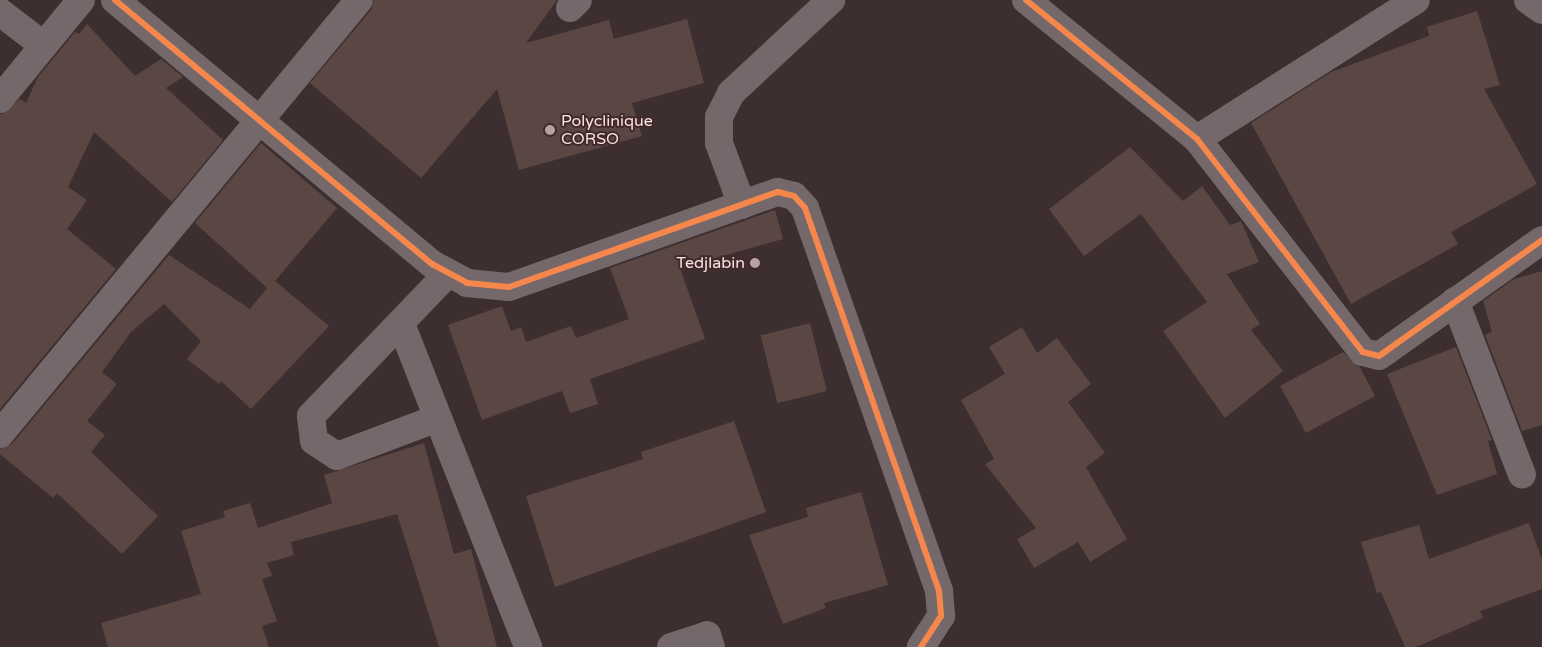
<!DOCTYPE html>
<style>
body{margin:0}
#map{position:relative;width:1542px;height:647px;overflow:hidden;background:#3d2e2f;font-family:"Varela Round",sans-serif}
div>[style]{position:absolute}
.building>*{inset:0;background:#5a4744;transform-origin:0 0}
.minor>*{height:28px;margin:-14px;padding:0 14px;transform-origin:14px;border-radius:14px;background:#74686b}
.cycleway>*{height:6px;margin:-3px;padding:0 3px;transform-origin:3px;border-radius:3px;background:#f5874c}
.dots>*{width:14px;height:14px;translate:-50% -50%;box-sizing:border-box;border:2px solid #43282a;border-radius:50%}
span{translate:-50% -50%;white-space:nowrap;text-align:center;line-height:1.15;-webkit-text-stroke:4px #43282a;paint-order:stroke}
.poi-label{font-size:16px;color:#f5e2e3}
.left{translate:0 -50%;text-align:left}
.right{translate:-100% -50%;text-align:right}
</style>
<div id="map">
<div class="building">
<div style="clip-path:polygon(374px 0,557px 0,526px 43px,609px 20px,614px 39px,687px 19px,704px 83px,632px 103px,642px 136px,519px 170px,497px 89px,421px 178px,310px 83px,371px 10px)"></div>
<div style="clip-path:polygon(1477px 11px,1500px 85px,1484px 89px,1537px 184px,1451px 232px,1458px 244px,1351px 304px,1251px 123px,1331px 72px,1429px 36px,1427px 27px)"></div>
<div style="clip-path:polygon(87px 24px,135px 76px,161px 59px,183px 77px,166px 88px,223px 140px,172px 202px,94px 132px,68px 187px,87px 200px,67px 229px,116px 269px,0 409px,0 115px,20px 99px,26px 103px,38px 77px,75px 32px,79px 34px)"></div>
<div style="clip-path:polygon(261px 143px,337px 208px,275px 281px,329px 326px,251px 409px,221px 381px,219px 384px,187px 359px,201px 341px,164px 304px,131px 332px,102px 372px,117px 384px,87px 421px,105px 435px,91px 452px,158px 516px,122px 554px,57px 493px,53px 498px,0 454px,0 449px,12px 444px,169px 255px,250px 309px,267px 288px,195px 223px)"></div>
<div style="clip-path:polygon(1130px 147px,1183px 201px,1202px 186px,1230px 225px,1241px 221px,1259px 262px,1227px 274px,1260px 324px,1251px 330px,1283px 371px,1225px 418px,1163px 331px,1207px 302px,1141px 214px,1084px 256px,1049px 209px)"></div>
<div style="clip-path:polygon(775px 210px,783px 239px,680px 268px,705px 339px,590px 379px,598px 404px,570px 413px,562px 391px,482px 420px,448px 325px,502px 306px,511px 331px,521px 327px,526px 342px,571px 326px,576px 338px,629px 319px,610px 268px)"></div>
<div style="clip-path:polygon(1542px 271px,1542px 425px,1522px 431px,1485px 335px,1492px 332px,1483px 301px,1514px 279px)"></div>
<div style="left:810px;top:323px;width:70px;height:51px;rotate:76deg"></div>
<div style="clip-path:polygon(1022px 327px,1037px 353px,1057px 338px,1091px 384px,1068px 402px,1105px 453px,1086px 467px,1127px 539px,1090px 562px,1078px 542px,1034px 568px,1017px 539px,1036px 528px,985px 464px,994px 459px,961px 400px,1005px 374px,989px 347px)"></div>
<div style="clip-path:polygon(1456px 347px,1492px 440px,1488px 441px,1497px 474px,1437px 495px,1387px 374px)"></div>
<div style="clip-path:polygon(1343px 352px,1360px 367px,1375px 396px,1306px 433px,1280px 386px)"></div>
<div style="clip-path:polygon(734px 421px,766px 512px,555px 587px,526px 496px,643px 459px,641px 452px)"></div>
<div style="clip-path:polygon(424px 443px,454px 554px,471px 549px,497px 647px,439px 647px,397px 514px,291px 542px,294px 555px,267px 563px,272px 576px,262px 579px,277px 621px,262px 626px,269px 647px,108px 647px,101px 623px,201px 594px,181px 531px,225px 517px,223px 511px,250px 503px,258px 528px,332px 503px,324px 475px)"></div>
<div style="clip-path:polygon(861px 492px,888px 585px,824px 603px,826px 608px,783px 624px,749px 535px,808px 517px,806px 508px)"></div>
<div style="clip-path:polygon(1529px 523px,1542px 560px,1542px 589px,1480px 611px,1483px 618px,1416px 647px,1405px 647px,1381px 592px,1377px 593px,1361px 542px,1419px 525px,1429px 559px)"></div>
</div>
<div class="minor">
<div style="left:115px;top:0;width:413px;rotate:39.8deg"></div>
<div style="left:432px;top:264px;width:40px;rotate:28deg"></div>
<div style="left:467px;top:283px;width:42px;rotate:5.4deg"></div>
<div style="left:509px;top:287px;width:285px;rotate:-19.5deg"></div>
<div style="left:778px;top:192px;width:16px;rotate:14deg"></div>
<div style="left:794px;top:196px;width:16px;rotate:47deg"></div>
<div style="left:805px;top:208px;width:406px;rotate:70.7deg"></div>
<div style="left:939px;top:591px;width:25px;rotate:85deg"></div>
<div style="left:941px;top:616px;width:37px;rotate:123deg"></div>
<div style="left:1026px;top:0;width:220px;rotate:39.1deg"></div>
<div style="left:1197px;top:139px;width:270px;rotate:52.1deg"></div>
<div style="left:1363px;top:352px;width:16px;rotate:14deg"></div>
<div style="left:1379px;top:356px;width:200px;rotate:-35.4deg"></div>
<div style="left:1528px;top:0;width:17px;rotate:36deg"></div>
<div style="left:570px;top:8px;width:11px;rotate:-45deg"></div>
<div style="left:0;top:12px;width:54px;rotate:37.5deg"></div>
<div style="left:0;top:99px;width:128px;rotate:-50.7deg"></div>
<div style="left:1197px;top:139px;width:259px;rotate:-32.4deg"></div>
<div style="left:742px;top:205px;width:66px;rotate:-110.4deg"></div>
<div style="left:719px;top:143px;width:26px;rotate:-90deg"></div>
<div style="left:719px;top:117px;width:27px;rotate:-63deg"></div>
<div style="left:731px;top:93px;width:137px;rotate:-42.9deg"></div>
<div style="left:1455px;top:301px;width:186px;rotate:68.9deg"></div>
<div style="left:401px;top:324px;width:347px;rotate:68.5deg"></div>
<div style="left:438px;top:418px;width:108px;rotate:159.4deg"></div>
<div style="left:337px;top:456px;width:27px;rotate:-147deg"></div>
<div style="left:314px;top:441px;width:25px;rotate:-97deg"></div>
<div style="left:311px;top:416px;width:198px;rotate:-46.2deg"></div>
<div style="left:0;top:434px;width:563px;rotate:-50.4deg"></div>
<div style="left:671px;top:647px;width:38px;rotate:-18deg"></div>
<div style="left:707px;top:635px;width:13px;rotate:72deg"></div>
</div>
<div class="cycleway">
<div style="left:115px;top:0;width:413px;rotate:39.8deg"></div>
<div style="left:432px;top:264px;width:40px;rotate:28deg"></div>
<div style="left:467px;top:283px;width:42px;rotate:5.4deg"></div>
<div style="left:509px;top:287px;width:285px;rotate:-19.5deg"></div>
<div style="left:778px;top:192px;width:16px;rotate:14deg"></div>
<div style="left:794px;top:196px;width:16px;rotate:47deg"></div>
<div style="left:805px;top:208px;width:406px;rotate:70.7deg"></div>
<div style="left:939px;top:591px;width:25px;rotate:85deg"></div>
<div style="left:941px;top:616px;width:37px;rotate:123deg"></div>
<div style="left:1026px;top:0;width:220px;rotate:39.1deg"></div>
<div style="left:1197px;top:139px;width:270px;rotate:52.1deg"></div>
<div style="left:1363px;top:352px;width:16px;rotate:14deg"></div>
<div style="left:1379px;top:356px;width:200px;rotate:-35.4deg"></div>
</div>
<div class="dots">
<div style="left:550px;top:130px;background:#b5a3a4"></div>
<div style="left:755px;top:263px;background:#b5a3a4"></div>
</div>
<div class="poi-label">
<span class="left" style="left:561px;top:130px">Polyclinique<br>CORSO</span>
<span class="right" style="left:745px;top:263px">Tedjlabin</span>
</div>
</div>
